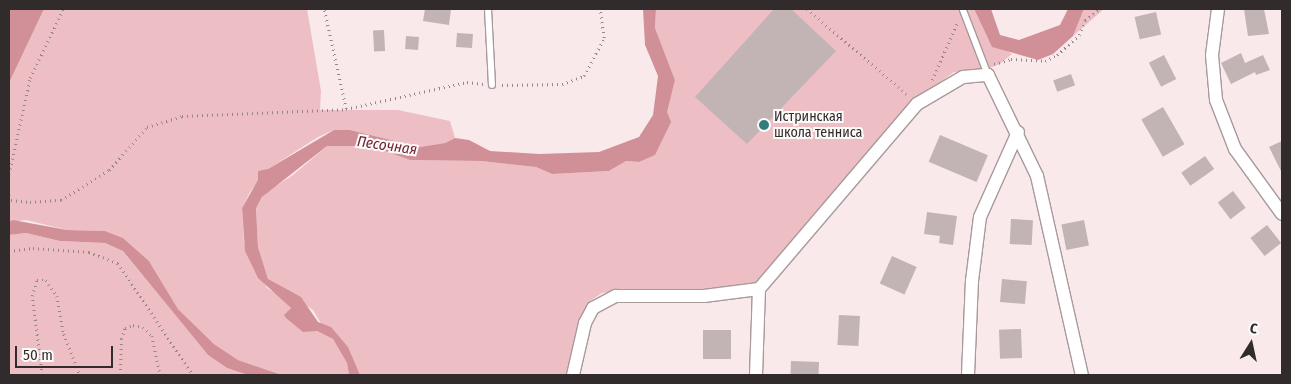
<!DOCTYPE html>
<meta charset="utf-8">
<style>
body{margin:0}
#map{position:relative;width:1291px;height:384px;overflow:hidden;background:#f9e9eb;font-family:"Fira Sans Condensed",sans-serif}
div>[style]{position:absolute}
.green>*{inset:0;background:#edbfc4}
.water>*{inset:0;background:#d19098}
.building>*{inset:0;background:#c2b3b4;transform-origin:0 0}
.path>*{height:2.5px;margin-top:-1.25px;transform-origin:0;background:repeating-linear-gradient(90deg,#938889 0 1px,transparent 0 5px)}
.roads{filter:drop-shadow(1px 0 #a8999b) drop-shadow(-1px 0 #a8999b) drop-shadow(0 1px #a8999b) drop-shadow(0 -1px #a8999b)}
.service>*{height:6px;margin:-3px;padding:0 3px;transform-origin:3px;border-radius:3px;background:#fff}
.minor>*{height:12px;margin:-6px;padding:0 6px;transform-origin:6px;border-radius:6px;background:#fff}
.dots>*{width:14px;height:14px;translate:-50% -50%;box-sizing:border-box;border:2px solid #fdfafa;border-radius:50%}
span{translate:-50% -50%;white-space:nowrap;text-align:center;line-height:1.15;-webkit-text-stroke:4px #fdfafa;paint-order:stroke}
.poi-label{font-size:14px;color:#312b2c}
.left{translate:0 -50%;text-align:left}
.water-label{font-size:15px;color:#712435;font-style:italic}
.frame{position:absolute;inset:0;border:10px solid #312b2c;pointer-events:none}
.north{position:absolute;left:1226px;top:319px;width:50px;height:50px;-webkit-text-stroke:4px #fdfafa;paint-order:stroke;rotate:10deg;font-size:14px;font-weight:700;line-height:20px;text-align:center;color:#312b2c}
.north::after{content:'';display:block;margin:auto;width:18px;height:22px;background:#312b2c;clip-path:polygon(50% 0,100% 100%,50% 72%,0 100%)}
.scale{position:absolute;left:15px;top:346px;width:98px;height:22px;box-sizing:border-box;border:2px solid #312b2c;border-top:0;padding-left:6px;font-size:15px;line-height:18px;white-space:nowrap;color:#312b2c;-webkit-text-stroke:4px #fdfafa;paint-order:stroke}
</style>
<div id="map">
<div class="green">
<div style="clip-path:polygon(44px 9px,307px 9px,321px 91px,320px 110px,398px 110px,450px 121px,455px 138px,445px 143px,420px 147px,350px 130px,334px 130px,318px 137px,268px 169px,250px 192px,242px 208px,244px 243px,267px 288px,280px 296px,291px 308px,287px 313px,303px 331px,317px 331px,333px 339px,347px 363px,349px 375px,282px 375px,238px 360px,214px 344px,178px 309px,149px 261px,123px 238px,105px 231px,67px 230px,26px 220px,9px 222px,9px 83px)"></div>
<div style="clip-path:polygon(656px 9px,974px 9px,988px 39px,1012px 54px,1000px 64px,981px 71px,954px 72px,936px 85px,912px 106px,754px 286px,745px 291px,618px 291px,602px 293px,590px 301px,581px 318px,566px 375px,360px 375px,331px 327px,322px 325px,313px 310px,268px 279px,258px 247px,256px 207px,265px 193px,293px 175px,327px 146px,371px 146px,410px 160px,481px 161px,536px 167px,552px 174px,609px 171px,626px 161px,639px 162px,654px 155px,675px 80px,655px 28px)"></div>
<div style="clip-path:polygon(1084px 9px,1104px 9px,1073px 36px)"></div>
<div style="clip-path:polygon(26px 233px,60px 241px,105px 243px,123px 251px,208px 355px,227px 368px,248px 375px,9px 375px,9px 235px)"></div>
</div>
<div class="water">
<div style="clip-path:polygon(9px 9px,44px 9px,9px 83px)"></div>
<div style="clip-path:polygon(643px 9px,656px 9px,655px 28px,675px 80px,667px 112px,671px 122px,655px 155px,639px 162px,626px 161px,609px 171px,552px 174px,536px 167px,481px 161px,410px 160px,371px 146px,327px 146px,262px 197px,256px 208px,258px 247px,268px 279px,301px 297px,318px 322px,331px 327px,348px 347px,360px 375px,349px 375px,347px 363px,333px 339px,317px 331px,303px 332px,286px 318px,284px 315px,291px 308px,258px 278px,245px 251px,242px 208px,258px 180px,258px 171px,268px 169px,334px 130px,350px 130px,420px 147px,445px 143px,455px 138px,469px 140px,490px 151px,539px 154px,599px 152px,639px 137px,653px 115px,658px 76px,645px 45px)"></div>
<div style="clip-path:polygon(974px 9px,991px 9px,1000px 35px,1019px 40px,1060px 25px,1068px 9px,1084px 9px,1073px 36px,1053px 54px,1038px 60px,992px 47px)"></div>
<div style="clip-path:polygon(13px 220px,67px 230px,105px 231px,123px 238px,149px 261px,178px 309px,214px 344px,238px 360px,282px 375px,248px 375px,227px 368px,208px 355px,123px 251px,105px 243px,60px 241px,26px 233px,9px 235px,9px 222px)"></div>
</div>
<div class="building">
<div style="clip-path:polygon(425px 9px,451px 9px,449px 25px,423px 21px)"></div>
<div style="clip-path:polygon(774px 9px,791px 9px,836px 51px,747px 144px,695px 97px)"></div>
<div style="clip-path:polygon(1244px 9px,1264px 9px,1269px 34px,1248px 36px)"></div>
<div style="left:1156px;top:12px;width:23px;height:22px;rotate:77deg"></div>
<div style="left:384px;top:30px;width:21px;height:11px;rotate:87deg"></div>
<div style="left:457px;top:33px;width:16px;height:14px;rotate:4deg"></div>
<div style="left:406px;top:36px;width:13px;height:13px;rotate:4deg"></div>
<div style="clip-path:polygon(1241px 53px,1245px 63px,1263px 55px,1270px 70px,1256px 75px,1255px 72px,1231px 84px,1221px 63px)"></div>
<div style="left:1164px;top:55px;width:27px;height:17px;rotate:63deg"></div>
<div style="left:1071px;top:74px;width:12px;height:19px;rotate:70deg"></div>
<div style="left:1163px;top:107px;width:43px;height:25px;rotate:60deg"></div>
<div style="left:940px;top:135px;width:52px;height:29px;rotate:23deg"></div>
<div style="clip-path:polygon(1282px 141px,1282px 173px,1269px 147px)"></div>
<div style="left:1205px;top:156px;width:16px;height:29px;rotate:55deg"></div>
<div style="left:1233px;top:191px;width:21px;height:19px;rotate:53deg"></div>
<div style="clip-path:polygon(927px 212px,957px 216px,953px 245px,939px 243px,940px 236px,924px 234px)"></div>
<div style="left:1011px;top:219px;width:22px;height:25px;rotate:3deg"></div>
<div style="left:1084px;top:220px;width:26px;height:23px;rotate:79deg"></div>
<div style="left:1267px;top:225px;width:23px;height:21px;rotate:52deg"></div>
<div style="left:892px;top:256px;width:27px;height:30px;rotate:24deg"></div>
<div style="left:1002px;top:279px;width:25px;height:23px;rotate:5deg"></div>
<div style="left:839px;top:315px;width:21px;height:30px;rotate:3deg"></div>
<div style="left:1021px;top:329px;width:29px;height:22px;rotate:88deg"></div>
<div style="left:703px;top:330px;width:28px;height:29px"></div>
<div style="left:791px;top:361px;width:28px;height:14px;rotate:2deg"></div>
</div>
<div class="path">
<div style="left:807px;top:9px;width:133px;rotate:40.4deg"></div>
<div style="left:994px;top:64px;width:18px;rotate:-16deg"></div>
<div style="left:1011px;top:59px;width:34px;rotate:3deg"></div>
<div style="left:1045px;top:61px;width:13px;rotate:-27deg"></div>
<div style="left:1057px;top:55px;width:30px;rotate:-42deg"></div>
<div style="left:1079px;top:35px;width:16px;rotate:-68deg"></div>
<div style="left:1085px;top:20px;width:19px;rotate:-36deg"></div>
<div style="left:932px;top:80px;width:64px;rotate:-66.2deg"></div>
<div style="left:502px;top:85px;width:60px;rotate:-1deg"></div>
<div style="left:562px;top:84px;width:23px;rotate:-20deg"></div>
<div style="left:584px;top:76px;width:43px;rotate:-62.2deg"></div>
<div style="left:604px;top:38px;width:29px;rotate:-98deg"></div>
<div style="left:346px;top:109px;width:124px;rotate:-12.6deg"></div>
<div style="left:467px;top:82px;width:17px;rotate:7deg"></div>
<div style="left:9px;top:174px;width:98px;rotate:-77.7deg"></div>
<div style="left:30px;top:78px;width:76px;rotate:-64.4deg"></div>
<div style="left:9px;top:195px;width:5px;rotate:68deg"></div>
<div style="left:11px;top:200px;width:19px;rotate:6deg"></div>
<div style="left:30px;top:202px;width:31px;rotate:-4deg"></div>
<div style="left:61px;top:200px;width:57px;rotate:-32deg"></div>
<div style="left:109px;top:170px;width:57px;rotate:-48.5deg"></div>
<div style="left:147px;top:127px;width:37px;rotate:-17deg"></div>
<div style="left:182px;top:116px;width:164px;rotate:-2.4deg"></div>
<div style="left:346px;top:109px;width:102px;rotate:-102.4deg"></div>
<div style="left:9px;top:251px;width:24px;rotate:-7deg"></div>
<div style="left:33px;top:248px;width:56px;rotate:4.1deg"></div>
<div style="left:89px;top:252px;width:31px;rotate:21deg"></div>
<div style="left:118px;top:263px;width:135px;rotate:56.2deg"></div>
<div style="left:42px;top:375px;width:80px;rotate:-97.2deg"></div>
<div style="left:32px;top:296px;width:17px;rotate:-73deg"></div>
<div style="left:37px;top:280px;width:9px"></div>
<div style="left:46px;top:280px;width:19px;rotate:55deg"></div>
<div style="left:57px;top:296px;width:39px;rotate:80deg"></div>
<div style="left:64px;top:334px;width:44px;rotate:68.7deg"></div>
<div style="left:120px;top:375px;width:36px;rotate:-88deg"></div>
<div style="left:121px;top:339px;width:12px;rotate:-70deg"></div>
<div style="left:125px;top:328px;width:9px;rotate:-21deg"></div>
<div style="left:133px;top:325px;width:10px;rotate:11deg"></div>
<div style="left:143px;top:327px;width:13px;rotate:45deg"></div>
<div style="left:152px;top:336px;width:40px;rotate:78deg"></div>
</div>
<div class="roads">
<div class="service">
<div style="left:488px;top:9px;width:76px;rotate:87deg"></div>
<div style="left:963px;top:10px;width:70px;rotate:69deg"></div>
</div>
<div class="minor">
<div style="left:1218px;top:9px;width:46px;rotate:97.4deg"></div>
<div style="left:1212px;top:55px;width:45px;rotate:84.9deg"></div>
<div style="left:1216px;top:100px;width:53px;rotate:68.8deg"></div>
<div style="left:1235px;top:149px;width:80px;rotate:54.1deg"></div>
<div style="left:573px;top:375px;width:53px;rotate:-77deg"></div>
<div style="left:585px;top:323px;width:17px;rotate:-62deg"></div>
<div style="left:593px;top:308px;width:26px;rotate:-28deg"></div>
<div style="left:616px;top:296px;width:88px"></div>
<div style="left:704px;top:296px;width:55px;rotate:-7.3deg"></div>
<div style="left:759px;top:289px;width:243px;rotate:-49.5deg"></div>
<div style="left:917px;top:104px;width:53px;rotate:-30.4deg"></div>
<div style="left:963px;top:77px;width:25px;rotate:-5deg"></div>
<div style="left:988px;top:75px;width:112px;rotate:64.1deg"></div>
<div style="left:1037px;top:176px;width:204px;rotate:77.3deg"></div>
<div style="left:756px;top:375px;width:86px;rotate:-88deg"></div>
<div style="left:968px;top:375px;width:94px;rotate:-87.6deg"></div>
<div style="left:972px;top:281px;width:64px;rotate:-82.9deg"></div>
<div style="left:980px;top:217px;width:93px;rotate:-65.9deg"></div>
</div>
</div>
<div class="dots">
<div style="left:764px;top:125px;background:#327b7f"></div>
</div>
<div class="poi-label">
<span class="left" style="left:774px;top:125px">Истринская<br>школа тенниса</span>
</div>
<div class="water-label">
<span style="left:387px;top:146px;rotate:8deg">Песочная</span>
</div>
<div class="frame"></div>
<div class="north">С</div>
<div class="scale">50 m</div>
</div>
